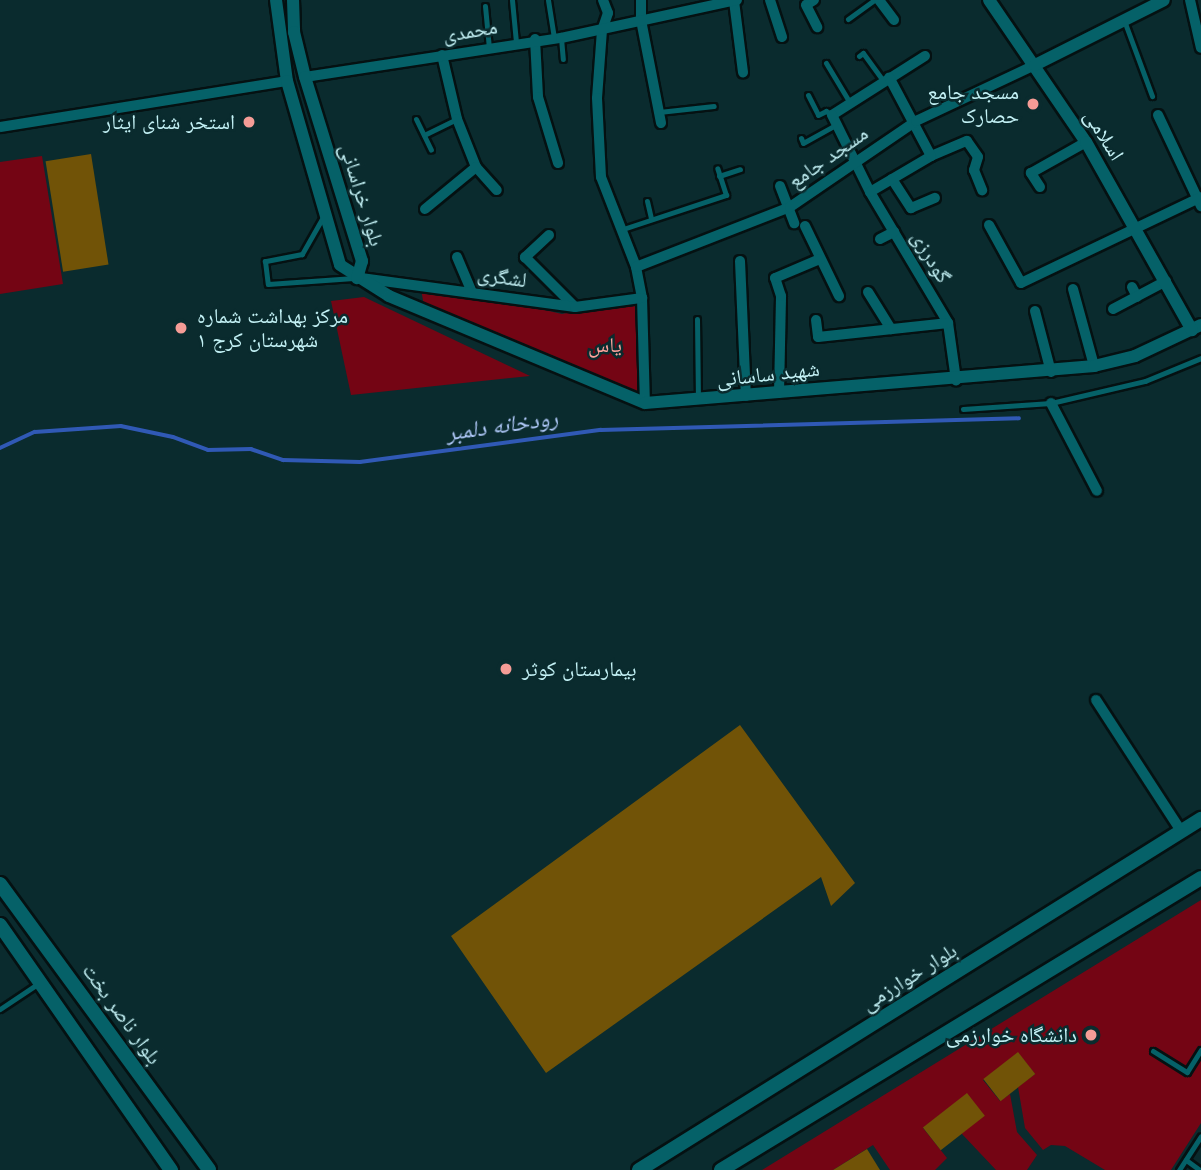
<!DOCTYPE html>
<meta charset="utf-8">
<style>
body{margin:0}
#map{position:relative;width:1201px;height:1170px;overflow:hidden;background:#0a2b2e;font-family:Arial,"Noto Naskh Arabic",sans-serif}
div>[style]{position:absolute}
.green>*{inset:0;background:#740514}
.stream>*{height:3.5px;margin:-1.75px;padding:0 1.75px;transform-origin:1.75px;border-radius:1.75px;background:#3059b5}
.building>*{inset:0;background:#715307;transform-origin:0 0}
.roads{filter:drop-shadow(2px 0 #051112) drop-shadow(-2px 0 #051112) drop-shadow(0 2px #051112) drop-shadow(0 -2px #051112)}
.service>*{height:5px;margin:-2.5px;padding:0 2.5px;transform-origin:2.5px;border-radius:2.5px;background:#056168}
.minor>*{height:10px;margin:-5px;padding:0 5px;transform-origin:5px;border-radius:5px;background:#056168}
.tertiary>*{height:12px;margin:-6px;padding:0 6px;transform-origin:6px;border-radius:6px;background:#056168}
.secondary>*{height:14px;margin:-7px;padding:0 7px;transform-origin:7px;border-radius:7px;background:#056168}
.dots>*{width:19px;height:19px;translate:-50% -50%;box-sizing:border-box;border:4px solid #0a2b2e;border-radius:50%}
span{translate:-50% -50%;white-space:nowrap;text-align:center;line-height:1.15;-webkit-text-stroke:5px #0a2b2e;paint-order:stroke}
.street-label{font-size:21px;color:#c3f1f5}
.poi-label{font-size:21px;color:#c3f1f5}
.right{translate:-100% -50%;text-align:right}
.left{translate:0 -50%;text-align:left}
.park-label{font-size:21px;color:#fea29c}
.water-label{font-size:23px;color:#b0c9f9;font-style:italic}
</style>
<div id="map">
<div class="green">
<div style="clip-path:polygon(42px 156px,63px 284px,0 294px,0 162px)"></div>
<div style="clip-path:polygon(421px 289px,472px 293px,562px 314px,642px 298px,645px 403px,425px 312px)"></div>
<div style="clip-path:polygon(364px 297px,530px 376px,351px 395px,331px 301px)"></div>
<div style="clip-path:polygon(1201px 900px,1201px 1123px,1171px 1170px,1105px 1170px,1065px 1146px,1051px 1145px,1043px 1150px,1025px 1128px,1018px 1087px,1035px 1074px,1018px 1053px,983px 1080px,1000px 1101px,1010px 1094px,1017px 1132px,1037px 1155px,1027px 1170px,996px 1170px,962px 1134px,967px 1094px,923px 1128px,947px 1158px,935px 1170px,890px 1170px,873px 1145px,833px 1170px,762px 1170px)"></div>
</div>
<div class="stream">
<div style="left:0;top:448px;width:38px;rotate:-25deg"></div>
<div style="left:35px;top:432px;width:86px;rotate:-4deg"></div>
<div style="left:121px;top:426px;width:53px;rotate:11.9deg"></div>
<div style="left:173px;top:437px;width:37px;rotate:20deg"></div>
<div style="left:208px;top:450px;width:43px;rotate:-1.3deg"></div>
<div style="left:251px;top:449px;width:34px;rotate:19deg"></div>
<div style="left:283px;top:460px;width:77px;rotate:1.5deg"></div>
<div style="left:360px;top:462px;width:243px;rotate:-7.6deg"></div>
<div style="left:601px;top:430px;width:418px;rotate:-1.6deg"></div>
</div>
<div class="building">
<div style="left:91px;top:154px;width:112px;height:46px;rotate:81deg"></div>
<div style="clip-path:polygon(740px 725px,855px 883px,831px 906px,821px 877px,546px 1073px,451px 936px)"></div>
<div style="left:1018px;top:1052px;width:28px;height:44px;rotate:52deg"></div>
<div style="left:967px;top:1093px;width:29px;height:56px;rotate:52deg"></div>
<div style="clip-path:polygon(867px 1149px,880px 1170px,833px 1170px)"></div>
</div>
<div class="roads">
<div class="service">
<div style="left:512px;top:0;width:42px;rotate:84.6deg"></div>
<div style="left:548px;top:0;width:38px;rotate:81deg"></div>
<div style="left:485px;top:6px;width:42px;rotate:84.6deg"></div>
<div style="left:848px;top:19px;width:32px;rotate:-36deg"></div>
<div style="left:1125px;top:23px;width:78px;rotate:69.7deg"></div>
<div style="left:561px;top:38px;width:21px;rotate:85deg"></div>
<div style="left:859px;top:56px;width:5px;rotate:-37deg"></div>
<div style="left:863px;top:53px;width:34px;rotate:54deg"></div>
<div style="left:826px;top:63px;width:47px;rotate:59deg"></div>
<div style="left:808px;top:95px;width:22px;rotate:63deg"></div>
<div style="left:818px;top:115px;width:9px;rotate:-27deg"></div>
<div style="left:826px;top:111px;width:7px;rotate:34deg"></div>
<div style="left:659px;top:112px;width:55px;rotate:-6.2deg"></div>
<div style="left:416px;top:119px;width:34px;rotate:64deg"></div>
<div style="left:424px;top:135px;width:37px;rotate:-26deg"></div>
<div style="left:801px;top:138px;width:5px;rotate:68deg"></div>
<div style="left:803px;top:143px;width:39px;rotate:-29deg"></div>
<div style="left:719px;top:176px;width:22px;rotate:-18deg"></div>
<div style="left:647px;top:201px;width:18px;rotate:77deg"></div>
<div style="left:323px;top:217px;width:43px;rotate:119.6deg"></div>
<div style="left:302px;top:254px;width:38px;rotate:169deg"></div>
<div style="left:265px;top:261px;width:23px;rotate:83deg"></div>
<div style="left:268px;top:284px;width:86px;rotate:-4deg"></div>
<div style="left:620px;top:230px;width:112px;rotate:-18.3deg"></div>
<div style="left:726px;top:195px;width:28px;rotate:-108deg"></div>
<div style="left:697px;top:319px;width:79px;rotate:89.3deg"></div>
<div style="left:963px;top:409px;width:88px;rotate:-3.9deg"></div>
<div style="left:1051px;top:403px;width:97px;rotate:-13.2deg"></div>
<div style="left:1145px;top:381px;width:61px;rotate:-22.3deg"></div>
<div style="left:0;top:1009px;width:43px;rotate:-33.7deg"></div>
<div style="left:1153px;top:1051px;width:40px;rotate:32deg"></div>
<div style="left:1187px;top:1072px;width:26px;rotate:-58deg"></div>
<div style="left:1186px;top:1160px;width:17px;rotate:36deg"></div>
<div style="left:1179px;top:1170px;width:40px;rotate:-57.1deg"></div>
</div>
<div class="minor">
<div style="left:603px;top:0;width:14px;rotate:69deg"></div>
<div style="left:608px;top:13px;width:18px;rotate:109deg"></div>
<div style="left:602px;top:30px;width:68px;rotate:94.2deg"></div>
<div style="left:597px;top:98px;width:79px;rotate:87.1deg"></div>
<div style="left:601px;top:177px;width:97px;rotate:68.7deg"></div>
<div style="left:636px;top:267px;width:32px;rotate:79deg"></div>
<div style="left:642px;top:298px;width:105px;rotate:88.4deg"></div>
<div style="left:641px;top:0;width:20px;rotate:90deg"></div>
<div style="left:641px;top:20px;width:105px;rotate:79deg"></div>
<div style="left:770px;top:0;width:39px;rotate:72deg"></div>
<div style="left:814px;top:0;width:9px;rotate:148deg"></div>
<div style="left:806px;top:5px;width:25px;rotate:63deg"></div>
<div style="left:879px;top:0;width:25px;rotate:53deg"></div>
<div style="left:1190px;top:0;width:49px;rotate:77.1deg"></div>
<div style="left:734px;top:1px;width:72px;rotate:82.8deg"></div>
<div style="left:535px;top:39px;width:58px;rotate:87deg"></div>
<div style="left:538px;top:97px;width:69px;rotate:73.1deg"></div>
<div style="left:442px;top:55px;width:66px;rotate:76.8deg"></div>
<div style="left:457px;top:119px;width:52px;rotate:68.4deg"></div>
<div style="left:476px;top:167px;width:31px;rotate:48deg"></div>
<div style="left:925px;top:56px;width:110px;rotate:147.6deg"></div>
<div style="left:832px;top:115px;width:86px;rotate:63.7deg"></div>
<div style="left:870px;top:192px;width:152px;rotate:59.2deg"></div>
<div style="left:948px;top:323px;width:58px;rotate:82deg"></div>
<div style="left:305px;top:77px;width:259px;rotate:-8.7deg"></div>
<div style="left:561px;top:38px;width:180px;rotate:-12.2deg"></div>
<div style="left:1158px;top:115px;width:101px;rotate:64.7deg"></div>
<div style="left:0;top:127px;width:291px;rotate:-9.1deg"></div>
<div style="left:931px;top:156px;width:39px;rotate:-23deg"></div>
<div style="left:967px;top:141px;width:19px;rotate:55deg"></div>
<div style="left:978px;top:157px;width:14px;rotate:107deg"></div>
<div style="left:974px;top:170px;width:22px;rotate:68deg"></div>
<div style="left:892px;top:179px;width:35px;rotate:57deg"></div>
<div style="left:911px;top:208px;width:26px;rotate:-23deg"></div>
<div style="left:780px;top:186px;width:40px;rotate:69deg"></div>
<div style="left:1040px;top:187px;width:17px;rotate:-123deg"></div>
<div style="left:1031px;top:173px;width:63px;rotate:-29.4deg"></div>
<div style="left:870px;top:192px;width:71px;rotate:-30.5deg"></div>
<div style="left:931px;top:156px;width:89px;rotate:-118deg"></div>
<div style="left:425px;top:209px;width:66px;rotate:-39.5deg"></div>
<div style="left:989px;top:225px;width:66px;rotate:61.1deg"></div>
<div style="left:1021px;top:283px;width:199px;rotate:-25.5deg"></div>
<div style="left:805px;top:226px;width:78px;rotate:64.1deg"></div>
<div style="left:549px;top:235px;width:33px;rotate:137deg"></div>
<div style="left:525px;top:257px;width:69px;rotate:45deg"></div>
<div style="left:880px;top:239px;width:16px;rotate:-27deg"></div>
<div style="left:457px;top:257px;width:39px;rotate:67deg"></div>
<div style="left:740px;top:261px;width:135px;rotate:87.5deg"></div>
<div style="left:636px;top:267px;width:165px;rotate:-21.3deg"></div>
<div style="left:790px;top:207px;width:153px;rotate:-34.3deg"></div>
<div style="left:916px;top:121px;width:132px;rotate:-25.2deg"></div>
<div style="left:361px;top:278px;width:216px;rotate:7.7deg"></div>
<div style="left:575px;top:307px;width:68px;rotate:-7.7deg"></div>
<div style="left:1132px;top:287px;width:11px;rotate:63deg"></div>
<div style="left:1073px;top:289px;width:80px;rotate:74.7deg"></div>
<div style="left:868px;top:292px;width:44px;rotate:58.1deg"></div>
<div style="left:1113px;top:309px;width:60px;rotate:-27.8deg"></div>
<div style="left:1035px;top:311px;width:63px;rotate:75.3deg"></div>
<div style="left:816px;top:320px;width:17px;rotate:83deg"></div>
<div style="left:818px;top:337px;width:131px;rotate:-6.1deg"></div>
<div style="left:779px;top:393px;width:97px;rotate:-88.8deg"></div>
<div style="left:781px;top:296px;width:19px;rotate:-108deg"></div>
<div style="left:775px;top:278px;width:49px;rotate:-22.9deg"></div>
<div style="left:1051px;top:403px;width:99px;rotate:62.4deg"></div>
<div style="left:1096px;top:700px;width:156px;rotate:57deg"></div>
</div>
<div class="tertiary">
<div style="left:276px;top:0;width:82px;rotate:82.3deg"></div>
<div style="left:287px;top:81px;width:191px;rotate:73.9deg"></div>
<div style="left:340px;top:265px;width:58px;rotate:32.3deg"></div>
<div style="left:389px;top:296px;width:277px;rotate:22.7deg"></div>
<div style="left:645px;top:403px;width:451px;rotate:-4.7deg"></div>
<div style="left:1094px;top:366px;width:42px;rotate:-13.7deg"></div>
<div style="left:1135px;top:356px;width:73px;rotate:-25.2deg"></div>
<div style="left:293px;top:0;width:32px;rotate:88deg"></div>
<div style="left:294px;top:32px;width:46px;rotate:76.3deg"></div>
<div style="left:305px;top:77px;width:193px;rotate:72.8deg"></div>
<div style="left:362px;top:261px;width:18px;rotate:106deg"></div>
<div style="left:989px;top:0;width:172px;rotate:55.7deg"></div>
<div style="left:1086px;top:142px;width:216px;rotate:60.6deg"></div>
<div style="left:1035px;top:65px;width:144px;rotate:-26.7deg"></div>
</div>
<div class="secondary">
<div style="left:0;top:884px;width:354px;rotate:53.8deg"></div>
<div style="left:0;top:925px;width:299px;rotate:55.1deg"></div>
<div style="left:639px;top:1170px;width:663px;rotate:-31.99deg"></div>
<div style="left:721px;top:1170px;width:562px;rotate:-31.31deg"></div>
</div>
</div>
<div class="dots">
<div style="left:1033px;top:104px;background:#f59c96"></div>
<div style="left:249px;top:122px;background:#f59c96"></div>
<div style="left:181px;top:328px;background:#f59c96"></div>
<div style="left:506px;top:669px;background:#f59c96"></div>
<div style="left:1091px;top:1035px;background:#f59c96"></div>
</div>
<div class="street-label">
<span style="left:470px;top:31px;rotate:-10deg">محمدی</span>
<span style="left:1104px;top:135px;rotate:58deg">اسلامی</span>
<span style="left:828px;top:157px;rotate:-35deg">مسجد جامع</span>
<span style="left:362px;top:195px;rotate:73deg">بلوار خراسانی</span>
<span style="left:931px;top:257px;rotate:59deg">گودرزی</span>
<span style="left:502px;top:277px;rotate:8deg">لشگری</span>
<span style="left:768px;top:374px;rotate:-6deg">شهید ساسانی</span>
<span style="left:909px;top:977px;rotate:-32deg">بلوار خوارزمی</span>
<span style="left:122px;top:1014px;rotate:54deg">بلوار ناصر بخت</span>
</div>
<div class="poi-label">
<span class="right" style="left:1019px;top:104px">مسجد جامع<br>حصارک</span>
<span class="right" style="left:235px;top:122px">استخر شنای ایثار</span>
<span class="left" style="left:197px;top:328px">مرکز بهداشت شماره<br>۱ شهرستان کرج</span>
<span class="left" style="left:522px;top:669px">بیمارستان کوثر</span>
<span class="right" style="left:1077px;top:1035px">دانشگاه خوارزمی</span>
</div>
<div class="park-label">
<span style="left:605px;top:345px">یاس</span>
</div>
<div class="water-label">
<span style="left:502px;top:425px;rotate:-8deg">رودخانه دلمبر</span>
</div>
</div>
